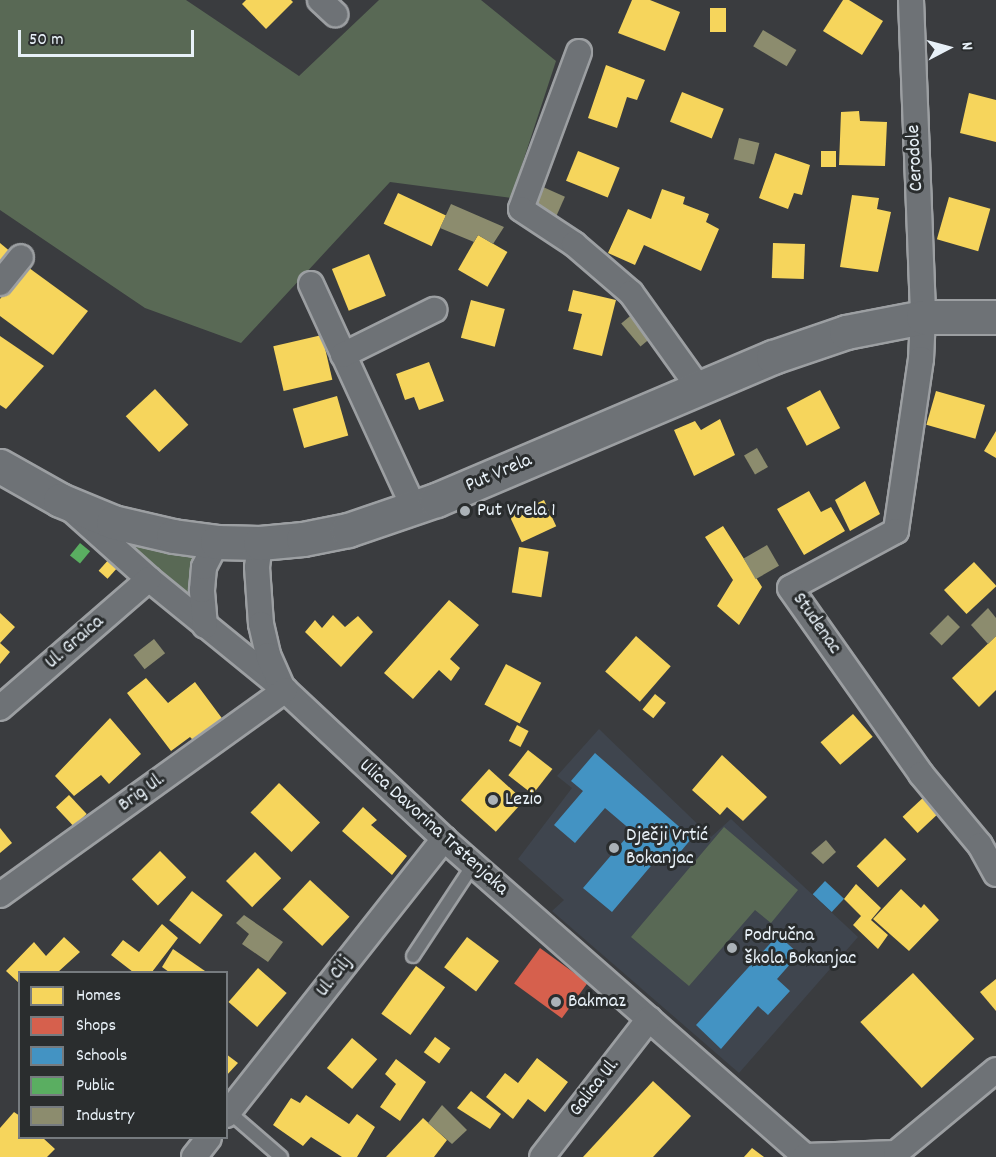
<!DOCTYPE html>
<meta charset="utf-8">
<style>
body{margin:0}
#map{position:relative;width:996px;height:1157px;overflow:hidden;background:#3a3c3f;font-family:Dekko,sans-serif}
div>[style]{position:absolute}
.built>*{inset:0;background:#3f454e}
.green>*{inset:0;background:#596955}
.homes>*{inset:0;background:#f6d55c;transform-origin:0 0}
.shops>*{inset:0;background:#d6604d;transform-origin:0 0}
.schools>*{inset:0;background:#4393c3;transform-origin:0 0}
.public>*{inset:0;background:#5aae61;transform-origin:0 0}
.industry>*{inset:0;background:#8c8c6e;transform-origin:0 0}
.roads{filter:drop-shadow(2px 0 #9c9fa2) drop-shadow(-2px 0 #9c9fa2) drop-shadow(0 2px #9c9fa2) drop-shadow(0 -2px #9c9fa2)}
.service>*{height:12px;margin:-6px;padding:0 6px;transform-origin:6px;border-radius:6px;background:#6e7276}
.minor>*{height:24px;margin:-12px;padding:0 12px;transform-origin:12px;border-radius:12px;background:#6e7276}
.secondary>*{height:33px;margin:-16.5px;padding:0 16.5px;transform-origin:16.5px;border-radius:16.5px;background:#6e7276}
.dots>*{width:16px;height:16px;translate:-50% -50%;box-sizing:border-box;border:3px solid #2a2d2e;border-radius:50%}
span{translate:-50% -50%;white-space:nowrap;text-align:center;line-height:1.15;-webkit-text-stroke:6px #2a2d2e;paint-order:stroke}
.street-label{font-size:20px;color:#e8f1f8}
.poi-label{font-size:20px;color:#e8f1f8}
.left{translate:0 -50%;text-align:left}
.legend{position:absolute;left:18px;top:971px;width:210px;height:168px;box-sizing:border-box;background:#2a2d2e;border:2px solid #767b7f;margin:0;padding:8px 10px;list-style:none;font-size:18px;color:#e8f1f8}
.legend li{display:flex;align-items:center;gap:12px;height:30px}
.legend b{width:30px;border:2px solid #767b7f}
.north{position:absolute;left:918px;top:18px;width:60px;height:60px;-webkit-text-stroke:4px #2a2d2e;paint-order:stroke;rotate:84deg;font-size:16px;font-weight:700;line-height:24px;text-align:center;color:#e8f1f8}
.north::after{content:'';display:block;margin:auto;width:21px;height:27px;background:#e8f1f8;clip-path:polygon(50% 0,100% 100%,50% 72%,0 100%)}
.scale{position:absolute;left:18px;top:30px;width:176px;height:27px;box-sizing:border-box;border:3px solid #e8f1f8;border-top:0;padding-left:8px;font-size:18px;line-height:21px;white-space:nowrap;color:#e8f1f8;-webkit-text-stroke:4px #2a2d2e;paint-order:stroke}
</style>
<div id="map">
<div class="built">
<div style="clip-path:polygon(599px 729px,711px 837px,731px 819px,858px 937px,739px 1073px,552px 911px,564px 900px,518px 859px,572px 788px,557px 776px)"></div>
</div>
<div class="green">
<div style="clip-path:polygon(0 0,186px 0,299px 76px,379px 0,481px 0,556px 61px,511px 198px,390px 182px,241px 343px,145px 308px,0 210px)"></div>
<div style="clip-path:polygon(117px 540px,199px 553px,187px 598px)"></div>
<div style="clip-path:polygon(724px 827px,798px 890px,771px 923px,755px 910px,689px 986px,631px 937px)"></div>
</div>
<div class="homes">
<div style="clip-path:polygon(246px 0,291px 0,293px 2px,266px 29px,242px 4px)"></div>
<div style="clip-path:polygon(632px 0,650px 0,680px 12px,665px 51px,618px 33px)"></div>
<div style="clip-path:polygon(843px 0,849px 0,883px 21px,862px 55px,823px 31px)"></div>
<div style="left:710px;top:8px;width:16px;height:24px"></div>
<div style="clip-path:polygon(606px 65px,645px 80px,637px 100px,627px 97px,617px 128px,588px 118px)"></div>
<div style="left:682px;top:92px;width:45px;height:32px;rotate:22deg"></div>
<div style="clip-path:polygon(969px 93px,996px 100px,996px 142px,960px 133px)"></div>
<div style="clip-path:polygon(859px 111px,860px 121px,887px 122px,885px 166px,839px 165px,841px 112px)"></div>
<div style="left:578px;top:151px;width:45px;height:32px;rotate:22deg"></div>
<div style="left:821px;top:151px;width:15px;height:16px"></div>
<div style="clip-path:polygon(775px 153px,810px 165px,802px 195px,794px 193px,788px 209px,759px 198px)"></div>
<div style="clip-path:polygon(662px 189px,685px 197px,683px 204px,709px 214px,706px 222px,719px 229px,701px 271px,644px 245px,635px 265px,608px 253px,628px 209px,651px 219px)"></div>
<div style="left:398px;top:193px;width:53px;height:34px;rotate:25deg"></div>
<div style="clip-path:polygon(852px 195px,879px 198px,877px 209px,891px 212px,878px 272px,840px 267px)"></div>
<div style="left:949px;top:197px;width:43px;height:44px;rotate:16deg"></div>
<div style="left:478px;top:235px;width:34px;height:40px;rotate:30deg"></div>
<div style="clip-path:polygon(0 243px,12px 253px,0 268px)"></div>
<div style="left:773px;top:243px;width:32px;height:35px;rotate:2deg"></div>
<div style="left:369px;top:254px;width:45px;height:40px;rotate:68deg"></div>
<div style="clip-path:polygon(25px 265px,88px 311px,53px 355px,0 316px,0 299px)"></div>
<div style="clip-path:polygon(573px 290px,616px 300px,602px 356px,573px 349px,582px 314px,568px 311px)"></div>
<div style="left:471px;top:300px;width:35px;height:39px;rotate:15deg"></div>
<div style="left:322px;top:335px;width:46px;height:50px;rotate:77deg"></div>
<div style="clip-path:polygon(0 336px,44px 366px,6px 409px,0 405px)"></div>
<div style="clip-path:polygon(429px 362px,444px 401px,419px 410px,414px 397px,405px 400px,396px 374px)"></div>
<div style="left:155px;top:389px;width:49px;height:40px;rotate:47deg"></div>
<div style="left:820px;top:390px;width:43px;height:38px;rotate:62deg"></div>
<div style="left:936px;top:391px;width:51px;height:35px;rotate:16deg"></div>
<div style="left:337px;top:396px;width:41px;height:46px;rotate:74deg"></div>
<div style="clip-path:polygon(720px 419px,735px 455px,694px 476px,674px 430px,695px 421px,701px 430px)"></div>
<div style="clip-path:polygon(996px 431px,996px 458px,984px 451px)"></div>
<div style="clip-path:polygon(865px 481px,880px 514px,850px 531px,835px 500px)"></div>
<div style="clip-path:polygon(809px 491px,821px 512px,831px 507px,845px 531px,804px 555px,777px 509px)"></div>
<div style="left:544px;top:500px;width:29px;height:38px;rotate:65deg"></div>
<div style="clip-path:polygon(723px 526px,762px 587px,739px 625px,717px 606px,733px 580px,705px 537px)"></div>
<div style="left:519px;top:547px;width:30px;height:46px;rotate:9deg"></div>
<div style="left:110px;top:558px;width:12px;height:17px;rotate:42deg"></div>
<div style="left:974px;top:562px;width:33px;height:41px;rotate:47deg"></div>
<div style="clip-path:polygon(449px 600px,479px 625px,450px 659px,460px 668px,451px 681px,439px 670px,413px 699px,384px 673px)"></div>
<div style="clip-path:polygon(0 613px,15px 627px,0 643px,10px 652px,0 664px)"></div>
<div style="clip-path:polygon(333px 615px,345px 627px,358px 616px,373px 632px,341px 667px,305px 632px,315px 620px,322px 628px)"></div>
<div style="left:636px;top:636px;width:46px;height:47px;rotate:41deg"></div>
<div style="clip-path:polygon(996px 636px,996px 690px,979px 707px,952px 678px)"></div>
<div style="left:506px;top:664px;width:40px;height:46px;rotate:28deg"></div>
<div style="clip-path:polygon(146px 678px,168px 703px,195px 682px,224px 721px,195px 742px,190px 737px,171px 751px,127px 693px)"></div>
<div style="left:655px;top:694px;width:14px;height:20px;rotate:39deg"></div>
<div style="left:853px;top:714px;width:30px;height:43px;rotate:49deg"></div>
<div style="clip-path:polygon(110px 718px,141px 754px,109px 784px,101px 775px,74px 796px,55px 776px)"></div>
<div style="left:517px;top:725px;width:13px;height:18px;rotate:27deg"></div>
<div style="left:528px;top:750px;width:31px;height:32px;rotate:38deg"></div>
<div style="clip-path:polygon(722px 755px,767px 797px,743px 821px,727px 807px,720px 815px,692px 790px)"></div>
<div style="left:489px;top:769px;width:47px;height:42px;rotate:42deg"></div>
<div style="left:279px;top:783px;width:57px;height:41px;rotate:44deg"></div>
<div style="left:69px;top:795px;width:26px;height:18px;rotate:47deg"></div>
<div style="left:926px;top:795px;width:22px;height:32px;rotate:47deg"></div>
<div style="clip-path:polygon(363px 807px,377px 820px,371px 825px,407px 856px,392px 875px,342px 831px)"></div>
<div style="clip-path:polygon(0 828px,12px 843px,0 853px)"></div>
<div style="left:885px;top:838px;width:30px;height:40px;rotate:45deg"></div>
<div style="left:160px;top:851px;width:37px;height:40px;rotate:45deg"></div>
<div style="left:255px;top:852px;width:37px;height:41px;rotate:45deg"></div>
<div style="left:310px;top:880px;width:54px;height:40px;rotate:43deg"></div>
<div style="clip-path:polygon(856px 884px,881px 908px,871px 920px,888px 935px,878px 949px,853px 925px,861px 916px,844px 899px)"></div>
<div style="clip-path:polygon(901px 889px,921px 908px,924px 904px,939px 920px,909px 951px,873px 919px)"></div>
<div style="left:192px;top:891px;width:39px;height:37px;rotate:38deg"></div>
<div style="clip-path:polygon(162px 924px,178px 938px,152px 972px,133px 972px,111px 955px,123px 940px,139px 952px)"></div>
<div style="clip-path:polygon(64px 937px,80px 952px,58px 972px,20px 972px,20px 984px,6px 971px,34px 942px,46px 956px)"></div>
<div style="left:467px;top:937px;width:40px;height:38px;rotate:37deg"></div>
<div style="clip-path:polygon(173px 949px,205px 971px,204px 972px,169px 972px,162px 967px)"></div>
<div style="left:416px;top:966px;width:36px;height:59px;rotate:36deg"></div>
<div style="left:258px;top:968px;width:38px;height:45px;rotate:41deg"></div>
<div style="left:913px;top:973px;width:90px;height:72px;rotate:47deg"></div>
<div style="clip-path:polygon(996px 979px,996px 1011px,980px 992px)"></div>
<div style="left:435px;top:1037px;width:19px;height:19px;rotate:36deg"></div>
<div style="left:352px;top:1038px;width:33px;height:39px;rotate:40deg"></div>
<div style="clip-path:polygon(226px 1054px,238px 1063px,226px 1076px)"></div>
<div style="clip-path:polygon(537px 1058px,568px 1082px,545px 1112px,528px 1099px,513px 1119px,486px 1097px,505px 1073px,518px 1083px)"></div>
<div style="clip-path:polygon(396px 1059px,426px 1082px,400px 1121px,380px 1107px,396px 1084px,385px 1074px)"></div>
<div style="clip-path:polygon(653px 1081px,691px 1116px,653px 1157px,583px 1157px)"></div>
<div style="clip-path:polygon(471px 1091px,501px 1114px,490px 1129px,457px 1108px)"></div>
<div style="clip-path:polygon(306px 1095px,349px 1124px,357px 1114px,375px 1127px,357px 1157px,342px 1157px,311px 1137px,303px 1146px,273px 1125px,291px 1098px,300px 1103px)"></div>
<div style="clip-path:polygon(14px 1112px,20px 1116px,20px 1138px,43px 1138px,55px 1149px,47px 1157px,0 1157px,0 1128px)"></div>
<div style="clip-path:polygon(423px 1118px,447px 1140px,434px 1157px,386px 1157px)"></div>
<div style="clip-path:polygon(752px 1148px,764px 1157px,744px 1157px)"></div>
</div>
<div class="shops">
<div style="left:540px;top:948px;width:59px;height:44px;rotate:36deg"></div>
</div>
<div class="schools">
<div style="clip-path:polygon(595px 753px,692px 838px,671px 863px,661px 854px,612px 912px,583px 888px,632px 831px,605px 808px,575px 843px,554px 825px,583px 791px,571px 781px)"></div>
<div style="left:825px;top:881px;width:26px;height:18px;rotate:43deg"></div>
<div style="clip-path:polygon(778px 935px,799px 954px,777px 979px,790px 991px,768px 1015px,758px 1006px,721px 1049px,696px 1025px)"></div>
</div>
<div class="public">
<div style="left:80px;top:543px;width:13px;height:16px;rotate:39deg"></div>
</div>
<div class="industry">
<div style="left:763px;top:30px;width:39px;height:19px;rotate:31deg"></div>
<div style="left:739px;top:138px;width:21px;height:22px;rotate:14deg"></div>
<div style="left:543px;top:187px;width:24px;height:24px;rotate:24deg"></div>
<div style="clip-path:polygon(451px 204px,504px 227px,493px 244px,478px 235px,474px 242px,440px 228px)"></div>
<div style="left:635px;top:312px;width:30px;height:18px;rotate:50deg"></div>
<div style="left:757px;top:448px;width:22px;height:15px;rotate:60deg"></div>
<div style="left:767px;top:545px;width:24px;height:27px;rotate:60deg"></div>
<div style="clip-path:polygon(988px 608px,996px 618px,996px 636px,988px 644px,971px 625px)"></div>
<div style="left:948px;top:615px;width:17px;height:26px;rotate:45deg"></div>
<div style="left:154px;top:639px;width:18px;height:26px;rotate:52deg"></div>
<div style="clip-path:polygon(826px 840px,836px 852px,823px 864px,811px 853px)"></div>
<div style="clip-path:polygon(244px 915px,283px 942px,268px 962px,242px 944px,249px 934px,236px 923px)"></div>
<div style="clip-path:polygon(442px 1105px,467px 1130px,452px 1144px,428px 1123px)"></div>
</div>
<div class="roads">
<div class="service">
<div style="left:413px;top:956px;width:109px;rotate:-56.6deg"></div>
<div style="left:229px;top:1112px;width:69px;rotate:40.9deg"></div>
</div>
<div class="minor">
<div style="left:320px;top:0;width:21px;rotate:43deg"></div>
<div style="left:911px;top:0;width:317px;rotate:87.8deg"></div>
<div style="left:923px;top:317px;width:42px;rotate:92.7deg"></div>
<div style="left:921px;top:359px;width:174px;rotate:98.3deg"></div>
<div style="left:896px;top:531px;width:120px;rotate:151.7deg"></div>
<div style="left:790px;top:588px;width:228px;rotate:54.8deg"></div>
<div style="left:921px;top:774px;width:92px;rotate:50.3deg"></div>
<div style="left:980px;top:845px;width:33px;rotate:61deg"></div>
<div style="left:579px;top:52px;width:167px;rotate:110.3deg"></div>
<div style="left:521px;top:209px;width:64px;rotate:33.4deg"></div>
<div style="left:574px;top:244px;width:75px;rotate:40.7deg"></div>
<div style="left:631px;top:293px;width:117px;rotate:54.4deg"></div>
<div style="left:0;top:283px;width:33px;rotate:-51deg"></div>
<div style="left:311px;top:284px;width:247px;rotate:65.3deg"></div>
<div style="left:343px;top:355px;width:102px;rotate:-26.3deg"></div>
<div style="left:73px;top:511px;width:102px;rotate:41.8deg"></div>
<div style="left:149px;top:579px;width:176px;rotate:39.2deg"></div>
<div style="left:285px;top:690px;width:218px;rotate:43.1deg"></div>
<div style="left:444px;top:839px;width:482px;rotate:41.3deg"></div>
<div style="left:260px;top:543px;width:24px;rotate:97deg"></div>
<div style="left:257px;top:567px;width:57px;rotate:86deg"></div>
<div style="left:261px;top:624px;width:32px;rotate:77deg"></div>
<div style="left:268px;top:655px;width:34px;rotate:66deg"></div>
<div style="left:205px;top:626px;width:36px;rotate:-95deg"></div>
<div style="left:202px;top:590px;width:23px;rotate:-85deg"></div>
<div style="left:204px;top:567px;width:28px;rotate:-63deg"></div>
<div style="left:0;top:708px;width:197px;rotate:-40.9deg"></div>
<div style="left:0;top:895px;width:351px;rotate:-35.7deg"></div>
<div style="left:226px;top:1115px;width:352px;rotate:-51.7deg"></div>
<div style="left:805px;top:1156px;width:91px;rotate:-1.9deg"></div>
<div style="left:896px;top:1153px;width:130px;rotate:-39.7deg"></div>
<div style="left:194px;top:1157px;width:24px;rotate:-52deg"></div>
<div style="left:542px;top:1157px;width:175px;rotate:-52.2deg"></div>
</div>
<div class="secondary">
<div style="left:0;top:466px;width:69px;rotate:29.5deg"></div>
<div style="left:60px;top:500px;width:57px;rotate:22.5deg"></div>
<div style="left:113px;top:522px;width:62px;rotate:13.1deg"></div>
<div style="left:173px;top:536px;width:44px;rotate:7.8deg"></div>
<div style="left:217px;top:542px;width:43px;rotate:1.3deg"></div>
<div style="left:260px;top:543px;width:43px;rotate:-5.3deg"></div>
<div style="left:303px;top:539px;width:46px;rotate:-11.3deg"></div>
<div style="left:348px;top:530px;width:93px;rotate:-18.8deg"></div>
<div style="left:436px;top:500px;width:366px;rotate:-23deg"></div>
<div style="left:773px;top:357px;width:77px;rotate:-18.9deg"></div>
<div style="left:846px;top:332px;width:78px;rotate:-11deg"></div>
<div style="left:923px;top:317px;width:73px"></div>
</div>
</div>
<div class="dots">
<div style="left:465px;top:511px;background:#abb2b7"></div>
<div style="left:493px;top:800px;background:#abb2b7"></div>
<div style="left:614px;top:848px;background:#abb2b7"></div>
<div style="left:732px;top:948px;background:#abb2b7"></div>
<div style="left:556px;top:1002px;background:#abb2b7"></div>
</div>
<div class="street-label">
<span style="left:916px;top:158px;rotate:-93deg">Cerodole</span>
<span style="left:499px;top:474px;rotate:-23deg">Put Vrela</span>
<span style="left:816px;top:624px;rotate:55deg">Studenac</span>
<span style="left:75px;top:643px;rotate:-41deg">Ul. Graica</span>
<span style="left:142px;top:793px;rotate:-36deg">Brig Ul.</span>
<span style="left:433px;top:828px;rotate:42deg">Ulica Davorina Trstenjaka</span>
<span style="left:335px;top:977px;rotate:-52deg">Ul. Cilj</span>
<span style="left:595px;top:1088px;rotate:-52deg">Galica Ul.</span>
</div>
<div class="poi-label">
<span class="left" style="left:477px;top:511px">Put Vrela 1</span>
<span class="left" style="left:505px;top:800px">Lezio</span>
<span class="left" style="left:626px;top:848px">Dječji Vrtić<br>Bokanjac</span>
<span class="left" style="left:744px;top:948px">Područna<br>škola Bokanjac</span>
<span class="left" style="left:568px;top:1002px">Bakmaz</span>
</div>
<ul class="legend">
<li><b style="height:16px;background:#f6d55c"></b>Homes</li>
<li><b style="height:16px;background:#d6604d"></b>Shops</li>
<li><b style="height:16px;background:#4393c3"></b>Schools</li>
<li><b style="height:16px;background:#5aae61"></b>Public</li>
<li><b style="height:16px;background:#8c8c6e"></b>Industry</li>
</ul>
<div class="north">N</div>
<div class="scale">50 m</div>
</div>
